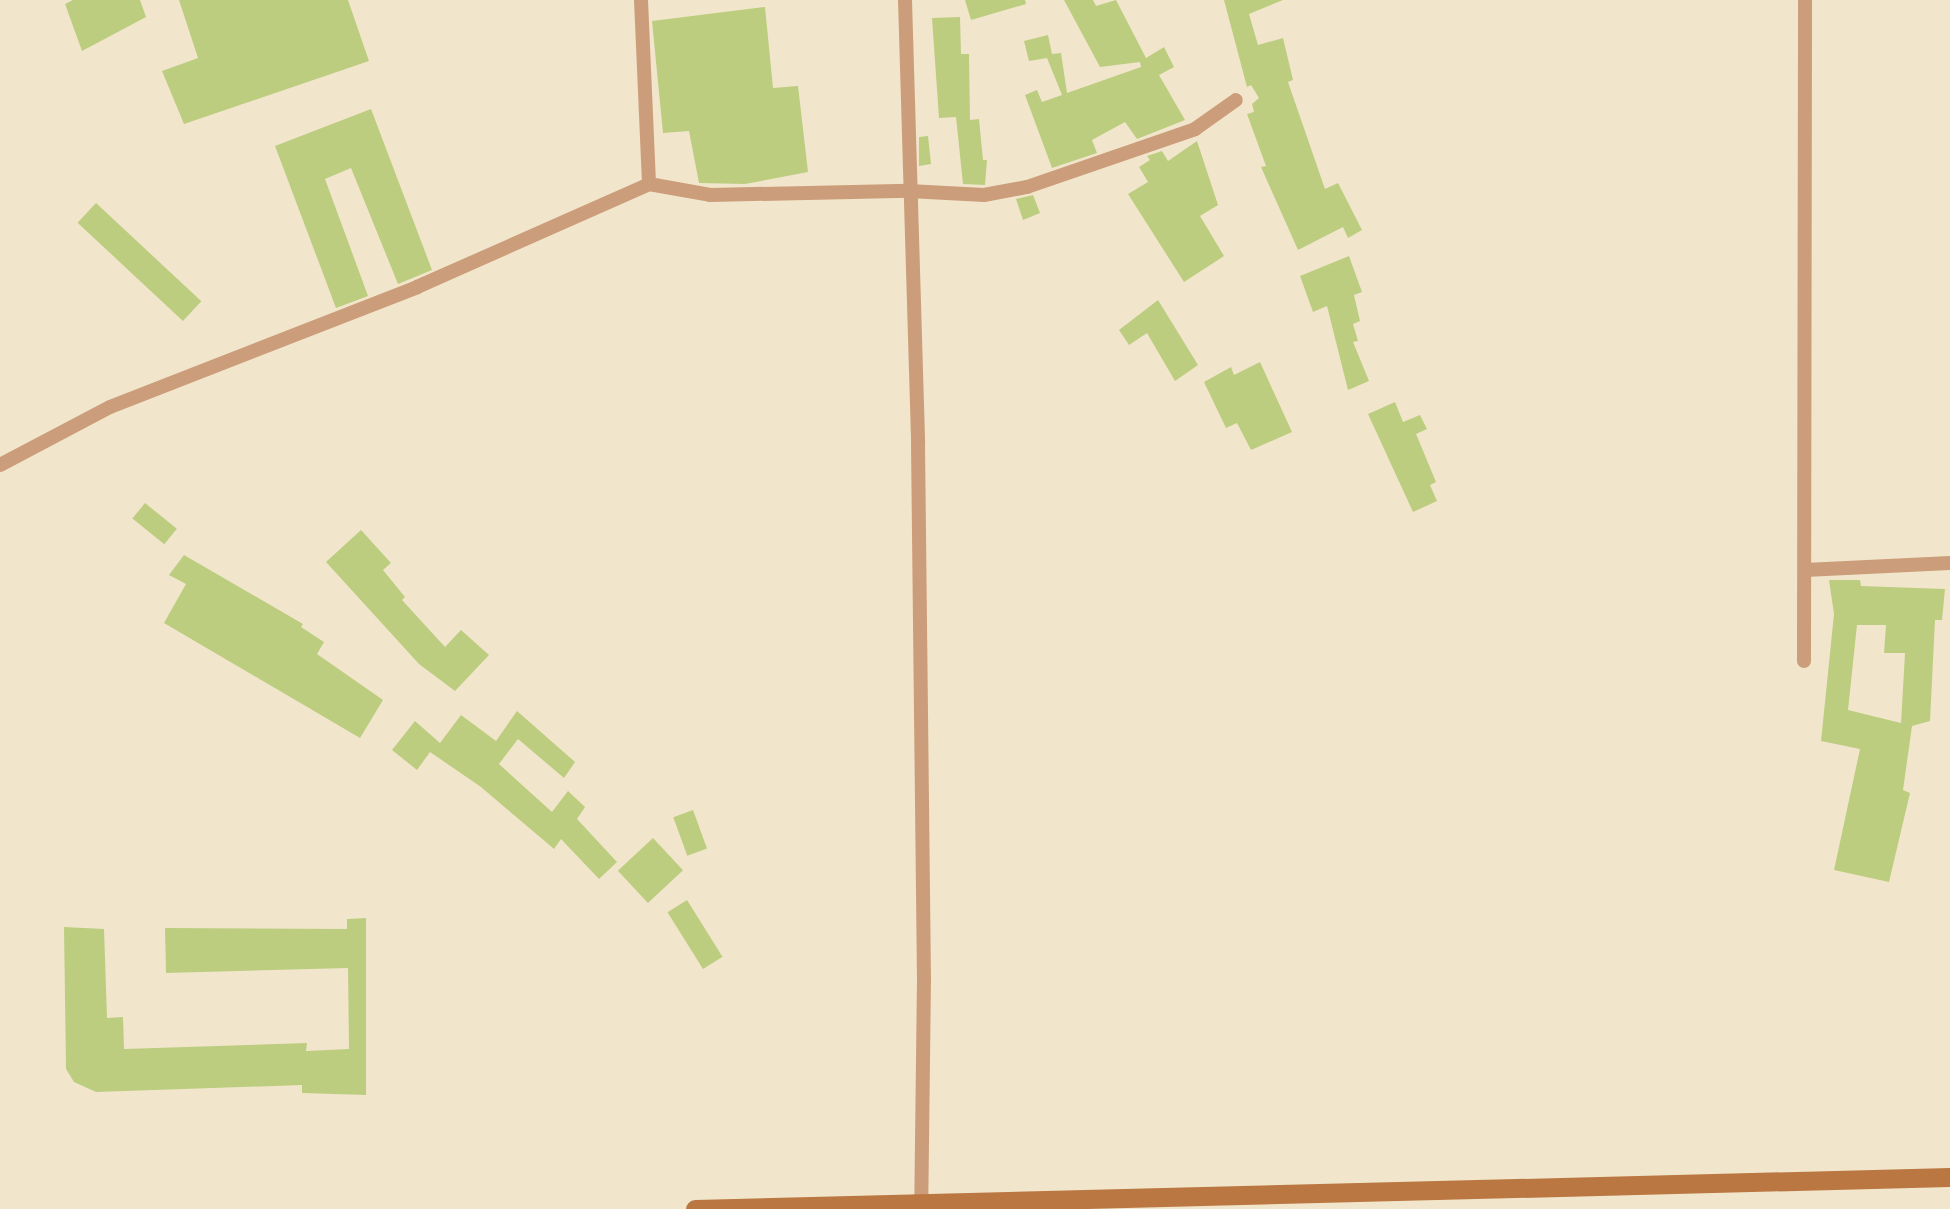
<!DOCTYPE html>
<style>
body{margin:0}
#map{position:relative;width:1950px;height:1209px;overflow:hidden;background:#f1e6cb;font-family:"Noto Sans",sans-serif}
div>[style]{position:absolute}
.building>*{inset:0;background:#bdcd80;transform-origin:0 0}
.street>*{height:14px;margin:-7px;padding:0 7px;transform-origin:7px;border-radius:7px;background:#cc9d7a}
.secondary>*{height:19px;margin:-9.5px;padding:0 9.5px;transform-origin:9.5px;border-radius:9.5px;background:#bb7741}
span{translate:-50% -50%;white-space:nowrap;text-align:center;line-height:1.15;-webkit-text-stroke:6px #fef3d8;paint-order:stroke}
</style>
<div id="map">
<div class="building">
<div style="clip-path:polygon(73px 0,140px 0,146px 17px,82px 51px,65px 4px)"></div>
<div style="clip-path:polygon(179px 0,348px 0,369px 61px,184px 124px,162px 71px,198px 58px)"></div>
<div style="clip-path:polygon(965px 0,1025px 0,1026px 4px,971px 20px)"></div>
<div style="clip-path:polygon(1064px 0,1093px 0,1096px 6px,1116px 0,1146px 58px,1164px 47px,1174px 67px,1159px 75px,1185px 120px,1137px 139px,1125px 122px,1092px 140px,1097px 153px,1052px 168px,1025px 95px,1037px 90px,1042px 102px,1062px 95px,1047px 58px,1029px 61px,1024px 41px,1048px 35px,1052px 54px,1061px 53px,1067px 93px,1141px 67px,1140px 62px,1100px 67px)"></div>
<div style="clip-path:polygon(1224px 0,1283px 0,1249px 14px,1258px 45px,1283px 38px,1293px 80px,1288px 82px,1325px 189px,1338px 183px,1362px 230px,1348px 238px,1343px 227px,1298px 250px,1261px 167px,1266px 166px,1247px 114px,1254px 112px,1252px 104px,1259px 98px,1251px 85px,1247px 87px)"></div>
<div style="clip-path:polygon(765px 7px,773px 88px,798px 86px,808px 172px,745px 184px,699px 183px,689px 131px,663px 133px,652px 21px)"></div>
<div style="clip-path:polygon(960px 17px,961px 54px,969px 54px,970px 120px,979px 119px,983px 160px,987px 160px,985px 185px,963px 184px,956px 117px,939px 118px,932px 18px)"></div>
<div style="clip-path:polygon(371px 109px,432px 270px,398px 284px,351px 168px,325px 179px,368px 296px,336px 308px,275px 146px)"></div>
<div style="clip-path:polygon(928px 136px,931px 164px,919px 166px,919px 137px)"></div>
<div style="clip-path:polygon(1197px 141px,1218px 205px,1200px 216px,1224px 256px,1184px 282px,1128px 194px,1148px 182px,1139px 167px,1150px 160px,1147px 156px,1162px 151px,1168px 161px)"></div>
<div style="clip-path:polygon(1033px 195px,1040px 213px,1023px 220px,1016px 199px)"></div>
<div style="left:96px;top:203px;width:144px;height:27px;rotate:43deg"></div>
<div style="clip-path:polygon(1349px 256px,1362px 292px,1354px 295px,1360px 321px,1353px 324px,1358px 341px,1353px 342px,1369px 381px,1348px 390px,1327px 306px,1313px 312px,1300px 276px)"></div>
<div style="clip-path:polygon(1158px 300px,1198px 365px,1175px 381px,1147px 333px,1129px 345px,1119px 330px)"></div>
<div style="clip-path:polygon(1260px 362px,1292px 432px,1251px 450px,1237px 423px,1226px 428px,1204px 382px,1231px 367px,1234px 375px)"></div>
<div style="clip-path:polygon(1395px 402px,1403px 422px,1420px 415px,1427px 429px,1416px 434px,1436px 482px,1430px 485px,1437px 501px,1413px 512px,1368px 414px)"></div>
<div style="left:145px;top:503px;width:41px;height:20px;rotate:39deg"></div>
<div style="clip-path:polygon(361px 530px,391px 563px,383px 570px,405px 597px,402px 600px,445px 647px,461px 630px,489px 655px,455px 691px,419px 664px,326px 562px)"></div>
<div style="clip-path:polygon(184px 555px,303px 624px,301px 627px,324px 642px,317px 654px,383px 700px,360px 738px,164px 623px,186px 584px,169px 575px)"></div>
<div style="clip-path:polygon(evenodd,1829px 580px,1860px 580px,1861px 586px,1945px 589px,1942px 620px,1935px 620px,1930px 721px,1912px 726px,1903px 790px,1910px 793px,1889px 882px,1834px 870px,1860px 749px,1821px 741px,1834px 614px,1829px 580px,1857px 625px,1886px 625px,1884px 653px,1905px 653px,1901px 723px,1848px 710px,1857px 625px)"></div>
<div style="clip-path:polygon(517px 711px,575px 762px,564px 778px,518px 739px,499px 764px,552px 812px,568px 791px,585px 807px,577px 819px,617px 862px,599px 879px,561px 839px,554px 849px,481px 787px,430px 752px,417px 770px,392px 750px,415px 721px,440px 743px,461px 715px,496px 741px)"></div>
<div style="left:693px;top:810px;width:41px;height:21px;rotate:70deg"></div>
<div style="left:653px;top:838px;width:44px;height:48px;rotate:47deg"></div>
<div style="left:687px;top:900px;width:67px;height:23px;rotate:58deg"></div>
<div style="clip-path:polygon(366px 918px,366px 1095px,302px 1093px,302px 1085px,96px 1092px,74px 1082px,66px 1069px,64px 927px,104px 929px,107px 1018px,123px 1017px,124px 1049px,307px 1043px,306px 1051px,349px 1049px,348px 968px,166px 973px,165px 928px,347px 929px,347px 919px)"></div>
</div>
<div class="street">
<div style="left:641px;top:0;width:184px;rotate:87.5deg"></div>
<div style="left:649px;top:184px;width:62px;rotate:10.2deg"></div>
<div style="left:710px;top:195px;width:199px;rotate:-1.2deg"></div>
<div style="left:909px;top:191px;width:75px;rotate:3.1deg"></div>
<div style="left:984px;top:195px;width:44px;rotate:-10.5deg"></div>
<div style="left:1027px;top:187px;width:178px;rotate:-19deg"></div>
<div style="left:1195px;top:129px;width:50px;rotate:-35.3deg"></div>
<div style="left:905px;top:0;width:444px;rotate:88.3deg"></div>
<div style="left:918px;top:444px;width:534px;rotate:89.36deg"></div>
<div style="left:924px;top:978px;width:231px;rotate:90.7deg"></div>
<div style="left:0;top:465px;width:124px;rotate:-27.8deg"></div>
<div style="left:110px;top:407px;width:330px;rotate:-21.3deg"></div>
<div style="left:417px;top:287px;width:254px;rotate:-23.9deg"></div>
<div style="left:1805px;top:570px;width:145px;rotate:-2.8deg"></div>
<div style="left:1804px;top:661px;width:661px;rotate:-89.91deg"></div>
</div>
<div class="secondary">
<div style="left:695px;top:1209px;width:1255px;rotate:-1.46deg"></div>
</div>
</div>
